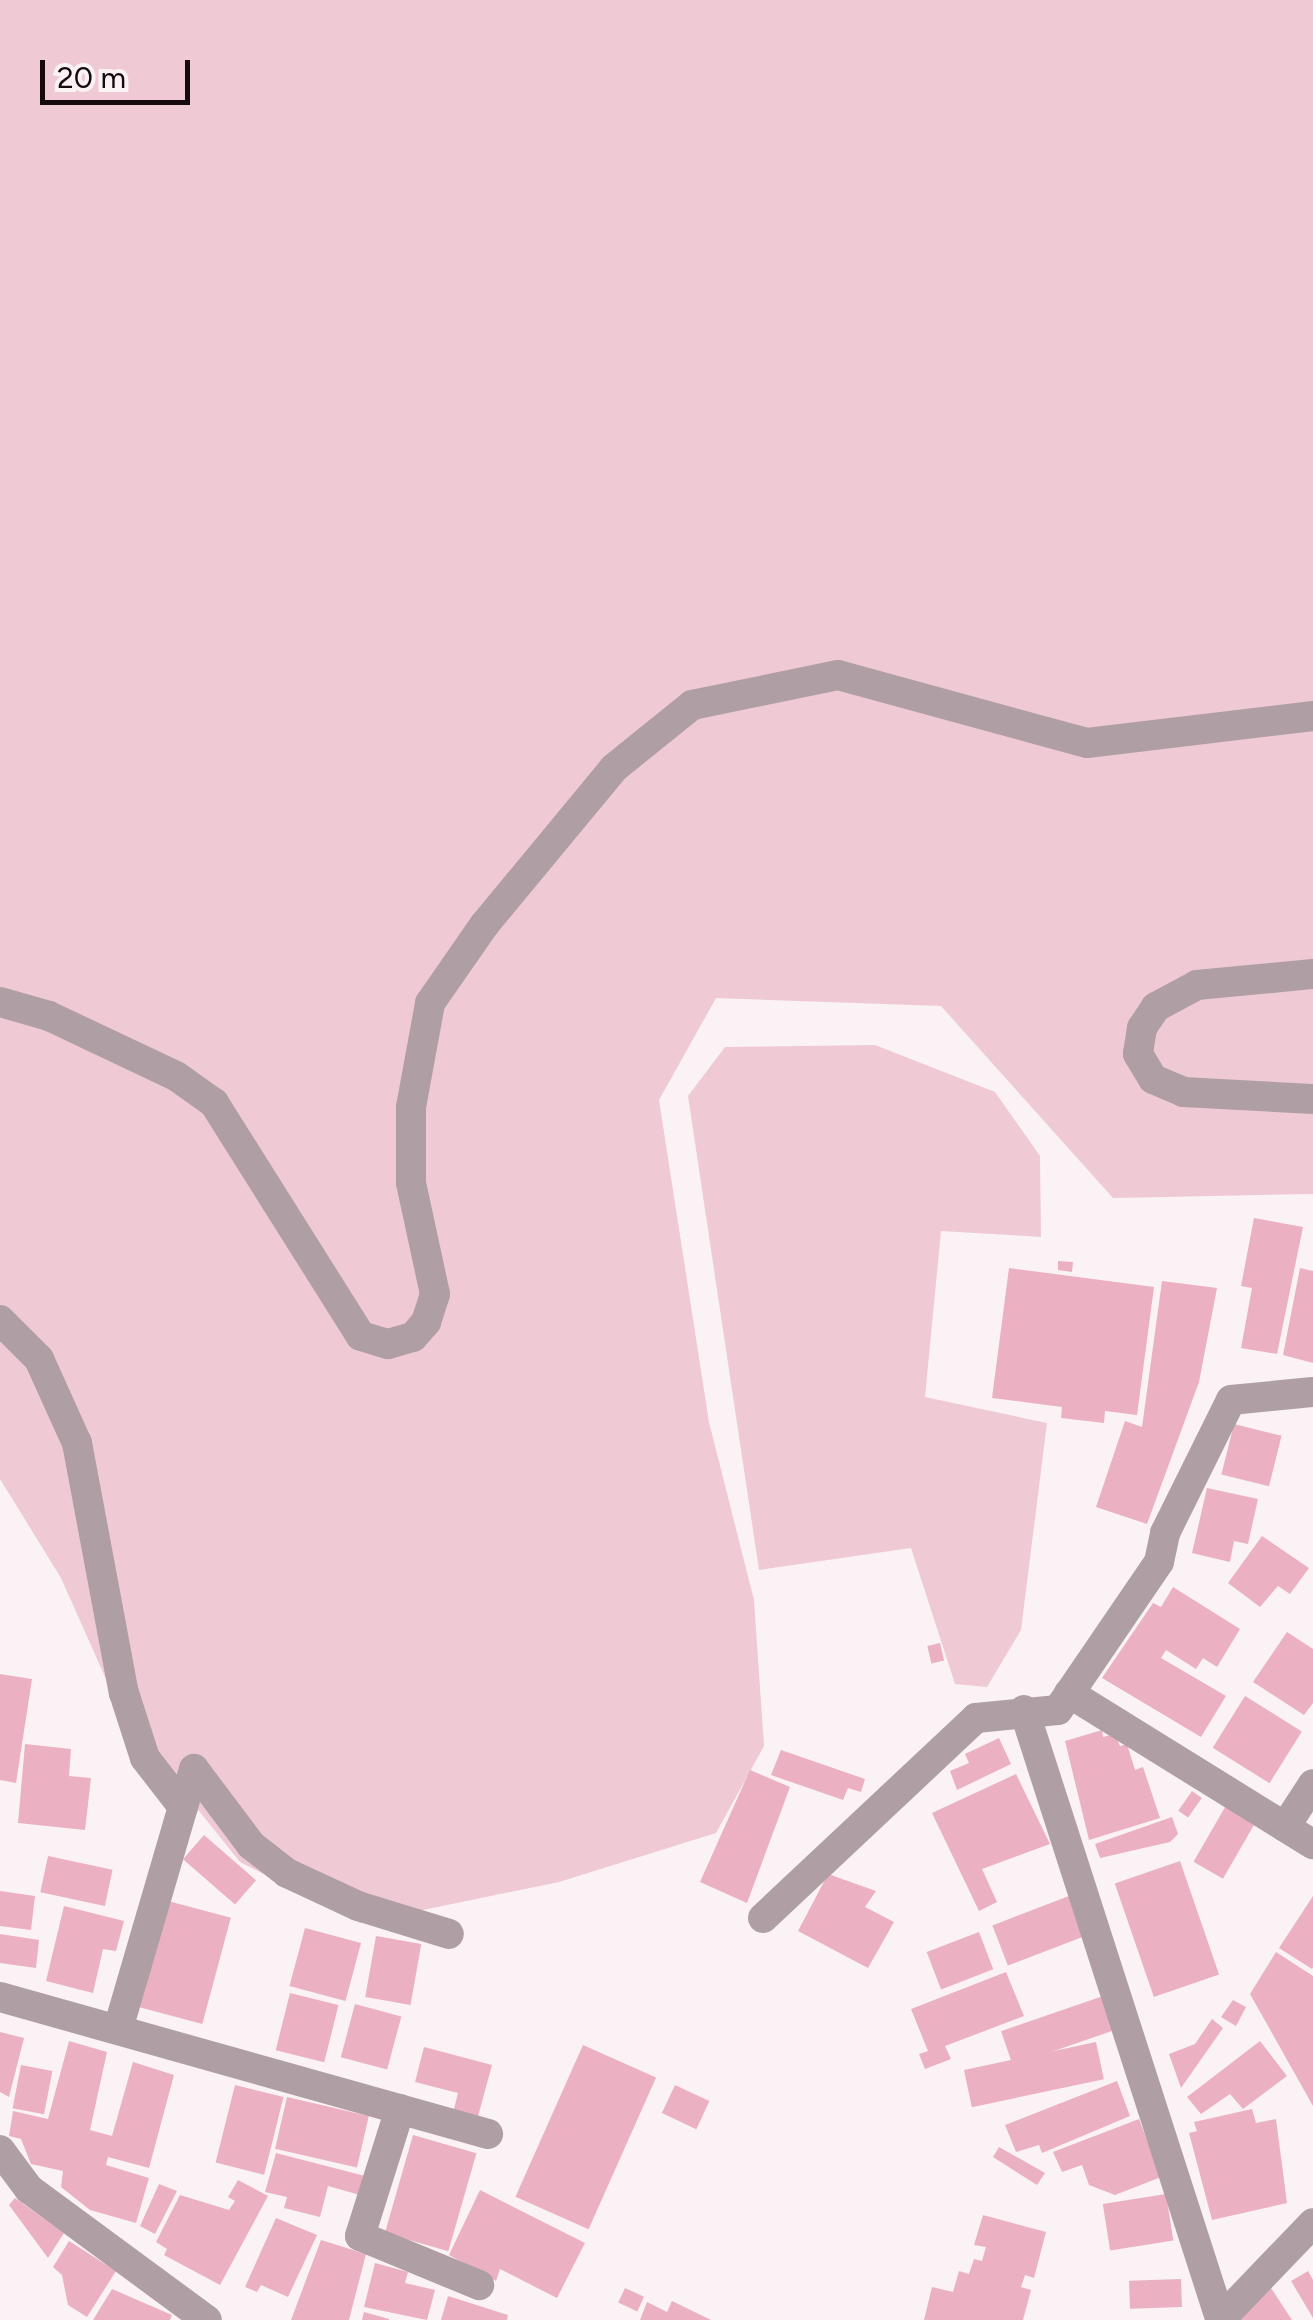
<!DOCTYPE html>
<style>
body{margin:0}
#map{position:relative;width:1313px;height:2320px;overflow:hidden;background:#faf2f4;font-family:Figtree,sans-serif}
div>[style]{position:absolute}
.green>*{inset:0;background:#efcad5}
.building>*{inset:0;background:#ebb1c3;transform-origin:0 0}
.street>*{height:30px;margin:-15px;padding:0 15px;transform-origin:15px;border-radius:15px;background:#af9fa4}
span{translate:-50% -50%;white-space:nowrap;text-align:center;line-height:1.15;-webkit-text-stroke:8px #faf2f4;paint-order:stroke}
.scale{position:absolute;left:40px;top:60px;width:150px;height:45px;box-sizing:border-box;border:5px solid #160a0e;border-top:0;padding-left:12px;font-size:30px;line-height:35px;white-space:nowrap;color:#160a0e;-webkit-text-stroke:8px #faf2f4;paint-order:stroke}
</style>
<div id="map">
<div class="green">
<div style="clip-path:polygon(0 0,1313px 0,1313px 1194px,1113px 1198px,941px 1006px,716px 998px,659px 1100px,709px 1422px,754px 1600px,764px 1746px,716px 1833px,559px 1882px,360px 1923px,240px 1862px,122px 1715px,61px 1578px,0 1479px)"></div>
<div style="clip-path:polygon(875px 1045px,995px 1092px,1040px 1156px,1041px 1237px,941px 1231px,925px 1397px,1047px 1423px,1021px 1630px,987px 1687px,955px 1684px,911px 1548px,759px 1570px,688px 1096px,725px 1047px)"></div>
</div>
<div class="building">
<div style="clip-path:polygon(1254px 1218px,1303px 1227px,1277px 1354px,1241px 1348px,1252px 1288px,1241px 1286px)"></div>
<div style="clip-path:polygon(1058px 1261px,1073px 1262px,1072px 1272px,1058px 1270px)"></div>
<div style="clip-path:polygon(1009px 1268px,1154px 1287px,1137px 1415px,1105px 1411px,1104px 1423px,1061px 1418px,1062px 1407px,992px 1398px)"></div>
<div style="clip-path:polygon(1300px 1268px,1313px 1271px,1313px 1363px,1283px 1355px)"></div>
<div style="clip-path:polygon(1162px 1281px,1217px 1288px,1199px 1382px,1147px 1524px,1096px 1507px,1125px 1421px,1142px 1427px)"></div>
<div style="left:1234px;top:1424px;width:49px;height:52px;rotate:14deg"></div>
<div style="clip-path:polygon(1207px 1488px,1258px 1499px,1248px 1544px,1234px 1541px,1230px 1562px,1192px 1553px)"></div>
<div style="clip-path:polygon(1262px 1536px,1309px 1568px,1290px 1594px,1278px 1586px,1260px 1607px,1228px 1583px)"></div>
<div style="clip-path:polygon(1173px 1587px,1240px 1629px,1217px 1667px,1203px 1658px,1196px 1669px,1166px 1650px,1161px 1658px,1226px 1696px,1201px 1737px,1102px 1678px,1153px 1603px,1161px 1607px)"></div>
<div style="clip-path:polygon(1287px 1632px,1313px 1649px,1313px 1703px,1304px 1715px,1253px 1682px)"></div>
<div style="left:940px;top:1643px;width:18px;height:13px;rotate:77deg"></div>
<div style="clip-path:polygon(0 1674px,32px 1679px,16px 1783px,0 1780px)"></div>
<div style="left:1245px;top:1696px;width:67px;height:61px;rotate:32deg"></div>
<div style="clip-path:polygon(1102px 1730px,1103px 1737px,1115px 1734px,1120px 1746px,1127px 1744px,1135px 1770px,1143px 1767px,1160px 1818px,1089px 1840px,1065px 1741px)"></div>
<div style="clip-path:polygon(999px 1738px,1011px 1764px,957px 1790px,950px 1771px,969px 1763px,965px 1754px)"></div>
<div style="clip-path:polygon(25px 1744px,71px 1749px,69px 1776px,91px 1778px,85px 1830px,18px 1823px)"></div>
<div style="clip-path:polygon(781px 1750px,865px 1779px,861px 1792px,848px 1788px,843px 1800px,771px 1775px)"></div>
<div style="clip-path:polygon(750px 1770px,790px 1787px,747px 1903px,700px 1882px)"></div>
<div style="clip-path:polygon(1016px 1774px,1050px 1844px,982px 1869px,997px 1902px,979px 1911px,932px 1813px)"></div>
<div style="left:1192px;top:1791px;width:12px;height:24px;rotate:35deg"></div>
<div style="left:1228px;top:1802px;width:34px;height:69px;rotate:30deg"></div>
<div style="clip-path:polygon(1172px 1817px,1178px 1834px,1170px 1842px,1100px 1858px,1095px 1844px)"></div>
<div style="left:204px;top:1835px;width:69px;height:32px;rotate:41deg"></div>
<div style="left:48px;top:1856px;width:66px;height:37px;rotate:12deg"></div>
<div style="left:1180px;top:1861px;width:120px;height:69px;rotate:71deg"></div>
<div style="clip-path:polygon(828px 1874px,876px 1891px,865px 1907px,894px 1922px,868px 1968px,798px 1931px)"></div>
<div style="clip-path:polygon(0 1891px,35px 1896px,31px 1930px,0 1926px)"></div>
<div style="left:1069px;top:1896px;width:43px;height:82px;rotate:69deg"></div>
<div style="clip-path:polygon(1313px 1896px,1313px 1967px,1312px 1969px,1279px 1948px)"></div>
<div style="left:168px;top:1901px;width:65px;height:110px;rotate:15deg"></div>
<div style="clip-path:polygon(64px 1906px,124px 1921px,116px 1951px,103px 1949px,93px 1993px,46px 1981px)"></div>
<div style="left:305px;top:1928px;width:58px;height:60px;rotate:15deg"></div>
<div style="left:979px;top:1932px;width:40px;height:56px;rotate:69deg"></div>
<div style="clip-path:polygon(0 1934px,39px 1940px,36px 1968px,0 1963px)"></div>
<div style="left:376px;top:1936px;width:46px;height:62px;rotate:10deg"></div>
<div style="clip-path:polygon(1276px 1952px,1313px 1976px,1313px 2106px,1250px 1994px)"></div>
<div style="clip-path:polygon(1006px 1972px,1024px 2016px,945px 2046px,951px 2059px,925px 2069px,919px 2054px,928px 2051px,911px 2009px)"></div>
<div style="left:290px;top:1993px;width:50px;height:59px;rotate:14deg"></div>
<div style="left:1106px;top:1995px;width:36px;height:111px;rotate:71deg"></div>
<div style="clip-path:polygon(1233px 2000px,1246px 2007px,1236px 2026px,1221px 2017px)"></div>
<div style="left:355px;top:2004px;width:48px;height:55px;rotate:15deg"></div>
<div style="clip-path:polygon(1212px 2019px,1223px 2028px,1181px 2088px,1169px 2054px,1195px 2044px)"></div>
<div style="clip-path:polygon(0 2032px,24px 2038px,9px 2097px,0 2092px)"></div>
<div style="clip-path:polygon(69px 2041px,107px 2052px,90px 2130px,112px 2136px,133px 2062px,174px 2075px,149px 2168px,108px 2157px,106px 2165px,149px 2178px,136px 2223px,90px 2210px,61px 2187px,63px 2171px,31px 2164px,21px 2139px,9px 2136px,13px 2111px,48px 2119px)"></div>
<div style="clip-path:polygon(1260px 2041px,1287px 2076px,1243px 2109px,1230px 2094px,1201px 2114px,1187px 2097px)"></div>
<div style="left:1096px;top:2042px;width:38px;height:135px;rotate:78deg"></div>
<div style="left:583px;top:2045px;width:80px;height:166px;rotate:24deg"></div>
<div style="clip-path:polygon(424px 2047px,492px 2065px,477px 2120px,453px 2113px,458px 2093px,415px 2082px)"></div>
<div style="left:21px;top:2065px;width:32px;height:44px;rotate:11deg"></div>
<div style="clip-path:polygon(1117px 2081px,1130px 2116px,1042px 2153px,1039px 2145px,1016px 2152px,1005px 2125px)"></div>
<div style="left:235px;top:2085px;width:50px;height:80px;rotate:14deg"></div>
<div style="left:675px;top:2085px;width:38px;height:31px;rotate:25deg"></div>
<div style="left:287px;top:2097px;width:84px;height:53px;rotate:13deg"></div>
<div style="clip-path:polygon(1252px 2109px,1256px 2123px,1276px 2119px,1287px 2203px,1212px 2220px,1189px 2133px,1197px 2131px,1194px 2122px)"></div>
<div style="clip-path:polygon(1139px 2119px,1161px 2177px,1115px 2195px,1089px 2185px,1082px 2165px,1062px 2172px,1053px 2152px)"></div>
<div style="left:413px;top:2135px;width:66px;height:102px;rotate:16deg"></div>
<div style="clip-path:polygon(999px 2147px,1045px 2173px,1037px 2185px,993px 2157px)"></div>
<div style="clip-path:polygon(276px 2153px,365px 2176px,360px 2195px,328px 2186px,320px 2217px,284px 2208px,287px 2197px,265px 2192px)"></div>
<div style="clip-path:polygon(238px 2180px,268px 2196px,220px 2285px,164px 2255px,167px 2249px,156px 2242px,180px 2195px,229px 2210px,235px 2201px,228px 2197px)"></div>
<div style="clip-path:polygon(159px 2184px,177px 2191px,155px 2234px,140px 2226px)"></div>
<div style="clip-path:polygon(480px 2190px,585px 2243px,557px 2298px,500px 2269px,496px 2281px,449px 2255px)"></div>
<div style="left:1166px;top:2194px;width:47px;height:64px;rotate:81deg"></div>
<div style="clip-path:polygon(15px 2198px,64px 2233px,48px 2258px,9px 2205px)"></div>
<div style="clip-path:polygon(983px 2215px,1046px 2232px,1034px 2278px,1025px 2275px,1021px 2287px,1031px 2290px,1023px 2320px,924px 2320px,932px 2287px,953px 2292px,959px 2271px,969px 2274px,974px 2259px,982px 2261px,986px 2247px,974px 2245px)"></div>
<div style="clip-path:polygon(276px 2218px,317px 2235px,288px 2297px,261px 2285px,257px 2292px,245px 2287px)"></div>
<div style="clip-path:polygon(321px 2240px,366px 2254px,349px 2320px,291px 2320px)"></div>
<div style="clip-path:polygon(69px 2241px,116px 2271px,87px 2317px,68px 2305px,62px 2275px,53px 2267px)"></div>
<div style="clip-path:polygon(375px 2263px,408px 2272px,405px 2283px,435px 2290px,427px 2320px,364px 2307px)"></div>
<div style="clip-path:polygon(1308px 2271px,1313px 2280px,1313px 2318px,1291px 2281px)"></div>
<div style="left:1181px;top:2279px;width:28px;height:52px;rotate:88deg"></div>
<div style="left:625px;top:2288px;width:21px;height:16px;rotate:25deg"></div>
<div style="clip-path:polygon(1271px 2288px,1292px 2320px,1231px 2320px)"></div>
<div style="clip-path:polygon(112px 2289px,172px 2315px,170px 2320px,93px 2320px)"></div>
<div style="clip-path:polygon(448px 2296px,508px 2315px,507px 2320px,441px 2320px)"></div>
<div style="clip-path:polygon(672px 2301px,711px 2320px,640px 2320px,647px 2302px,667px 2312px)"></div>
<div style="clip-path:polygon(364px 2312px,389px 2319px,389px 2320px,362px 2320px)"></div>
</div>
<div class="street">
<div style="left:1313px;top:974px;width:117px;rotate:174.6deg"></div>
<div style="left:1197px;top:985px;width:47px;rotate:151.8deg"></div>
<div style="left:1156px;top:1007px;width:25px;rotate:124deg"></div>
<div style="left:1142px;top:1028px;width:26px;rotate:99deg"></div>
<div style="left:1138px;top:1054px;width:29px;rotate:59deg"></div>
<div style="left:1153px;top:1079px;width:33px;rotate:23deg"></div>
<div style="left:1183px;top:1092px;width:130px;rotate:3.1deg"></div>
<div style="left:0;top:1002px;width:51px;rotate:15.9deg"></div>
<div style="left:49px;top:1016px;width:140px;rotate:25.3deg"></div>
<div style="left:176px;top:1076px;width:47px;rotate:35.4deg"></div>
<div style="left:214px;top:1103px;width:275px;rotate:57.8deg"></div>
<div style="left:361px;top:1336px;width:28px;rotate:17deg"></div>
<div style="left:388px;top:1344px;width:26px;rotate:-16deg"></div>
<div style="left:413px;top:1337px;width:20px;rotate:-49deg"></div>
<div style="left:426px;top:1322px;width:29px;rotate:-72deg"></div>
<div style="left:435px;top:1294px;width:114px;rotate:-102.2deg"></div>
<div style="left:411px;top:1183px;width:76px;rotate:-90deg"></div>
<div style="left:411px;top:1107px;width:106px;rotate:-79.6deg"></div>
<div style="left:430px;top:1003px;width:96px;rotate:-55.2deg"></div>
<div style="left:485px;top:924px;width:202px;rotate:-50.4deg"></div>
<div style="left:614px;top:768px;width:100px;rotate:-38.9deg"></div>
<div style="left:692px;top:705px;width:149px;rotate:-11.6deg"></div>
<div style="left:838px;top:675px;width:258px;rotate:15.3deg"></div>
<div style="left:1087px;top:743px;width:228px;rotate:-6.8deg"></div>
<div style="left:0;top:1320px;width:55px;rotate:45deg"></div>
<div style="left:39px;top:1359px;width:92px;rotate:65.7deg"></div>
<div style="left:77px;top:1443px;width:254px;rotate:79.4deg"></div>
<div style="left:124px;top:1693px;width:68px;rotate:72.1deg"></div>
<div style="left:145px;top:1758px;width:62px;rotate:52.2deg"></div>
<div style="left:1069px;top:1693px;width:287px;rotate:31.8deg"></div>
<div style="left:1024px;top:1710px;width:636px;rotate:72.14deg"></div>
<div style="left:1285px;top:1827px;width:51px;rotate:-56.9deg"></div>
<div style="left:763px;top:1918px;width:292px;rotate:-43.2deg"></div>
<div style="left:976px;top:1718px;width:82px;rotate:-5.6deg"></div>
<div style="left:1058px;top:1710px;width:179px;rotate:-55.7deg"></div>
<div style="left:1159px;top:1562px;width:30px;rotate:-78deg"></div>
<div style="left:1165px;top:1533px;width:148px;rotate:-63.6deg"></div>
<div style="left:1231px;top:1400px;width:82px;rotate:-5.6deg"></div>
<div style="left:0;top:1997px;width:507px;rotate:15.68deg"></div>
<div style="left:118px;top:2029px;width:271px;rotate:-73.7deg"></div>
<div style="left:194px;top:1769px;width:95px;rotate:53.1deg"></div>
<div style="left:251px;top:1845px;width:46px;rotate:37.9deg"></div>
<div style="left:287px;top:1873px;width:78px;rotate:24.9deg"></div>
<div style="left:358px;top:1906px;width:95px;rotate:17.1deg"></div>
<div style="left:400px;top:2109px;width:133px;rotate:107.5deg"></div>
<div style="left:360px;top:2236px;width:129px;rotate:22.4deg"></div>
<div style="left:0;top:2150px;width:49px;rotate:53.4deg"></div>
<div style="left:29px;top:2189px;width:221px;rotate:36.4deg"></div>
<div style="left:1220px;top:2320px;width:134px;rotate:-46.2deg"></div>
</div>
<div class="scale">20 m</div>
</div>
